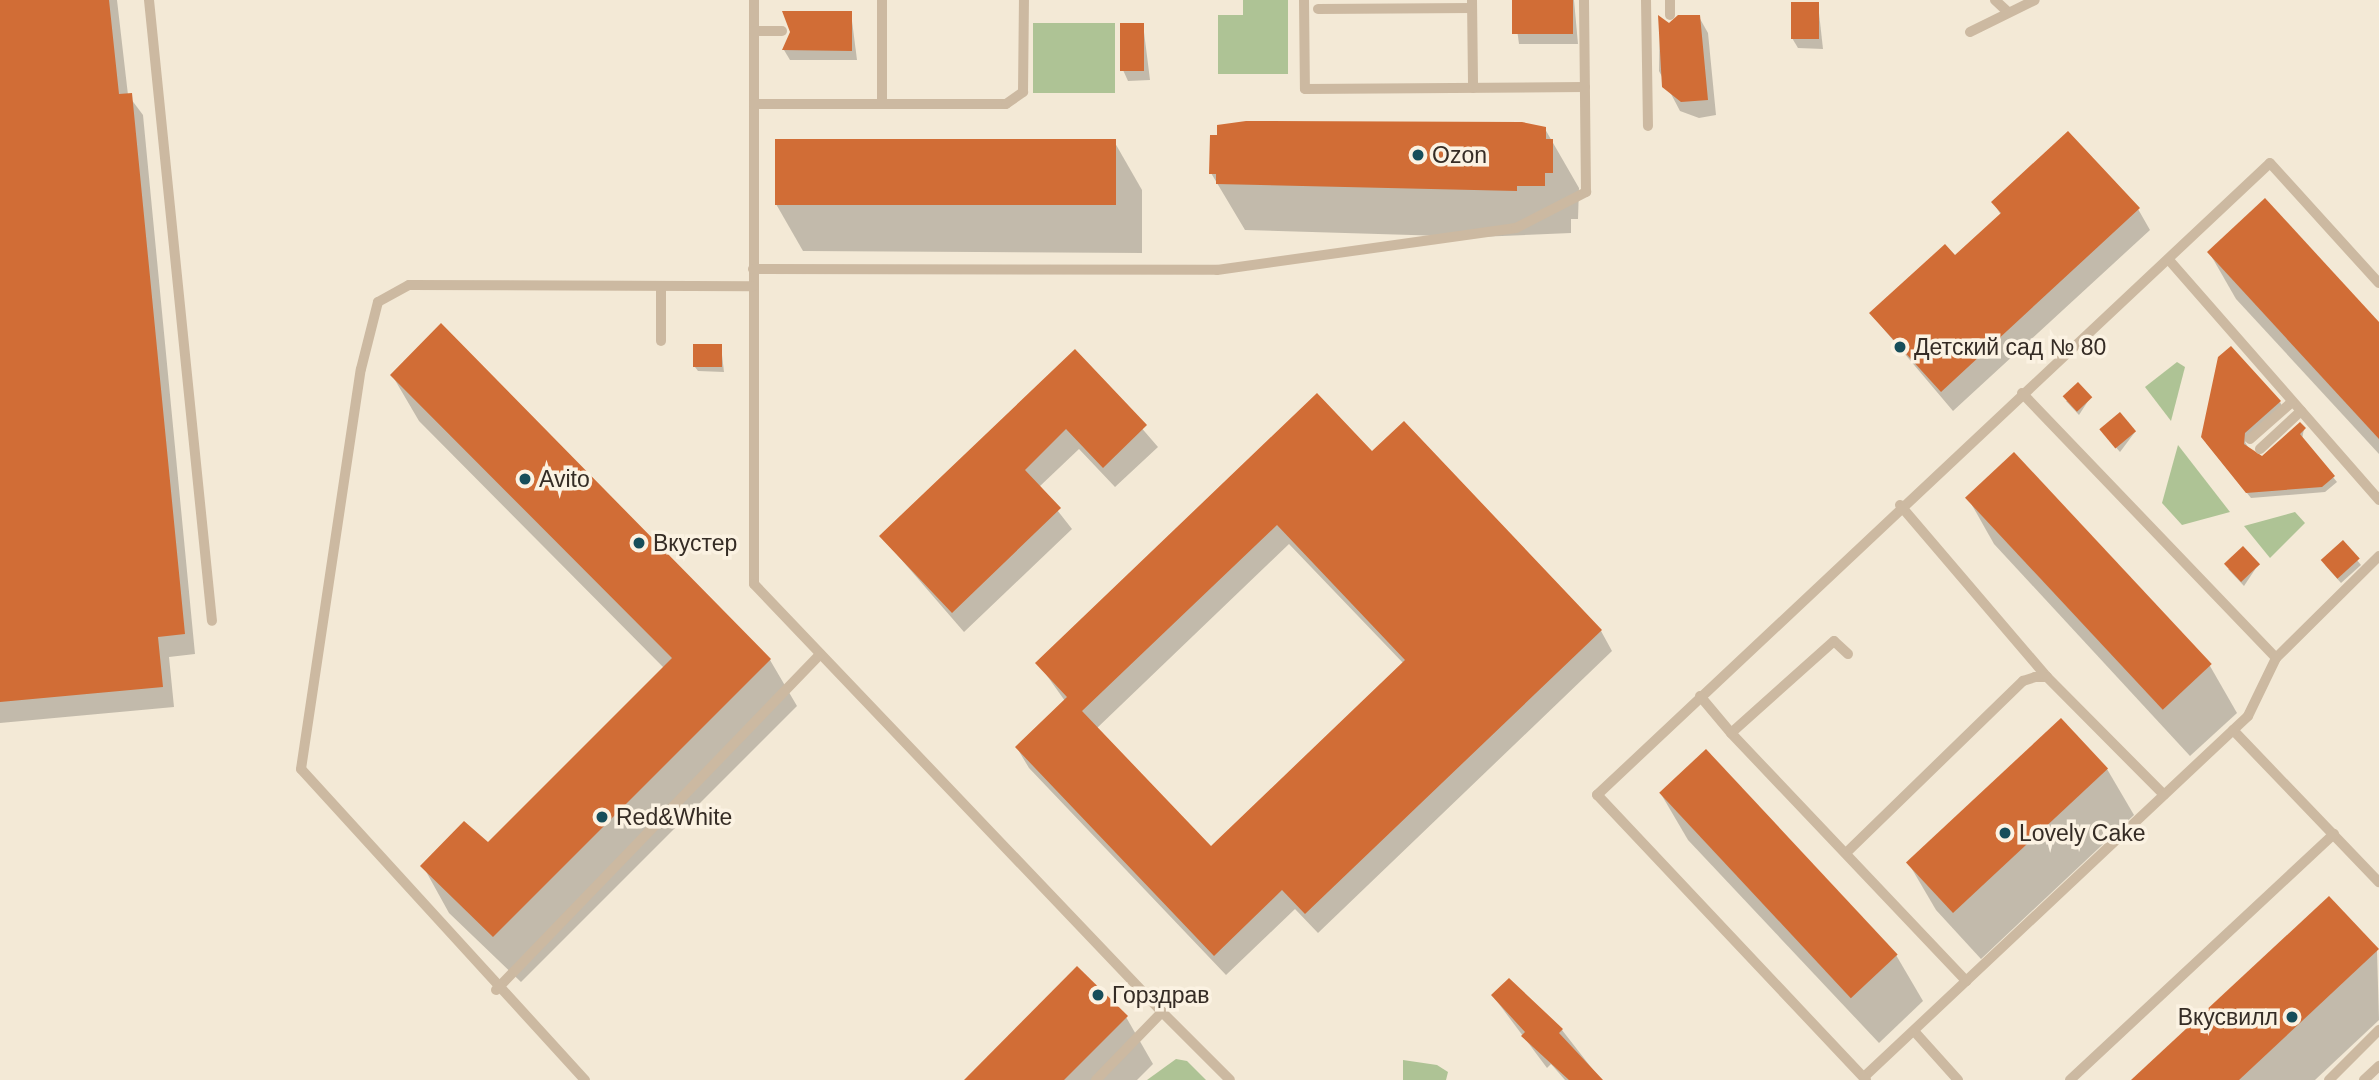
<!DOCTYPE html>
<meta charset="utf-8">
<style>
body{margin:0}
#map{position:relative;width:2379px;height:1080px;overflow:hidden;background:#f3e9d6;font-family:Arial,sans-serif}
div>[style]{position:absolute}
.green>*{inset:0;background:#aec395;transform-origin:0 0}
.shadow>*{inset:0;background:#0003}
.building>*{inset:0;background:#d16d36;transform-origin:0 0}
.lane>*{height:10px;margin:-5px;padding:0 5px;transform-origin:5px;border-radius:5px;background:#ccb9a1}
.dots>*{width:19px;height:19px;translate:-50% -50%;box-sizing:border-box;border:4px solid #fbf2e2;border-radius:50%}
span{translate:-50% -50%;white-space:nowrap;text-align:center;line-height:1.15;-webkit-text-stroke:7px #fbf2e2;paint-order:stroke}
.poi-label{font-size:23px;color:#352c25}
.left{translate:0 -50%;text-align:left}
.right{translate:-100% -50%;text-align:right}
</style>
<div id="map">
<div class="green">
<div style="clip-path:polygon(1243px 0,1288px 0,1288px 74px,1218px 74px,1218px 15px,1243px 15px)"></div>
<div style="left:1033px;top:23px;width:82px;height:70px"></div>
<div style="clip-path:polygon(2177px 362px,2185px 367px,2171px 421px,2145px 387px)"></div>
<div style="clip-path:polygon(2178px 445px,2230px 512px,2182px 525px,2162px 503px)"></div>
<div style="clip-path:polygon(2295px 512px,2305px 523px,2270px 558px,2244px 526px)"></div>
<div style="clip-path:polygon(1176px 1059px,1187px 1061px,1206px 1080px,1147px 1080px)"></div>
<div style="clip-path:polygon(1403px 1060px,1437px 1065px,1448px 1072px,1446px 1080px,1403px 1080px)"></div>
</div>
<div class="shadow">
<div style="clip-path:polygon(0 0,117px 0,128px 95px,143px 115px,195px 654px,169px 657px,174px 707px,0 723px)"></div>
<div style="clip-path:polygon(1513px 0,1574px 0,1578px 44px,1519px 44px)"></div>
<div style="clip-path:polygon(1818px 4px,1823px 49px,1798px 48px,1792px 38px)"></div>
<div style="clip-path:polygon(851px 13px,857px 60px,790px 60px,784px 50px,792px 30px)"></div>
<div style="clip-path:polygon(1699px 17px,1708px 33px,1716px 115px,1699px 118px,1680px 111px,1659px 71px,1660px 18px,1669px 25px)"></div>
<div style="clip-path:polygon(1143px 24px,1150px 80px,1128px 81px,1123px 70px)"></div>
<div style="clip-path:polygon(1545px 129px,1579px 188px,1578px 219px,1571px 219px,1571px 233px,1478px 237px,1245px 230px,1211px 173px)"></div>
<div style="clip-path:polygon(1115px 143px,1142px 190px,1142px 253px,803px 251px,776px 204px)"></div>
<div style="clip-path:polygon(1993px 202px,2138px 209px,2150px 230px,1953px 411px,1871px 314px,1955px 257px,2001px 215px)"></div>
<div style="clip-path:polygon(2209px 252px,2379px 325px,2379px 454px,2236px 299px)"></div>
<div style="clip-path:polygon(721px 346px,724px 372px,698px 371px,695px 367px)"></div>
<div style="clip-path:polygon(1075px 351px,1158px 447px,1115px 487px,1079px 449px,1039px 487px,1072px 529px,964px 632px,881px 536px)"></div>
<div style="clip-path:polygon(392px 375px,770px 660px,797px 706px,521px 982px,449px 913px,423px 866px,488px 845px,664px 668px,419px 421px)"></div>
<div style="clip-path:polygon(2090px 398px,2079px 415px,2066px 401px)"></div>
<div style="clip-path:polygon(2280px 402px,2283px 408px,2245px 442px,2254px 457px,2265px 457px,2304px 429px,2302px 439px,2337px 482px,2325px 492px,2251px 498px,2206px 443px)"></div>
<div style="clip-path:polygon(2135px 432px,2120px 452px,2105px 435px)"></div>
<div style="clip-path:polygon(evenodd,1372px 454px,1601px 631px,1612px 651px,1318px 933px,1295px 909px,1226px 975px,1029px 768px,1017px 748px,1065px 701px,1038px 663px,1372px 454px,1289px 544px,1404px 664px,1211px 849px,1096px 729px,1289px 544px)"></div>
<div style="clip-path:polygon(2014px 454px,2210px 666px,2237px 713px,2190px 756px,1994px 544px,1968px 498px)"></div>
<div style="clip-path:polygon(2343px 543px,2361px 565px,2341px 583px,2325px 565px)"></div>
<div style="clip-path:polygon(2258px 565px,2244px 586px,2228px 569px)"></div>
<div style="clip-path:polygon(2061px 720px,2107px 769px,2134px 815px,1981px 959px,1936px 910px,1909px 864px)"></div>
<div style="clip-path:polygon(1661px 794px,1896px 955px,1923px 1001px,1879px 1043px,1688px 840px)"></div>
<div style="clip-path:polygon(2377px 950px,2379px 1020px,2315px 1080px,2134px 1080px)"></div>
<div style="clip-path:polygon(1493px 996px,1562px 1030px,1601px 1080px,1565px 1080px,1551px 1064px,1547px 1068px)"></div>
<div style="clip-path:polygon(1126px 1017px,1153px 1064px,1137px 1080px,966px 1080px)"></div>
</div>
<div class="building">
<div style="clip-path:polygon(0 0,109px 0,119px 94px,132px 93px,185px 634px,158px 637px,163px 687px,0 702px)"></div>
<div style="left:1512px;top:0;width:61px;height:34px"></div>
<div style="left:1791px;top:2px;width:28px;height:37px"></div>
<div style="clip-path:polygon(782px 11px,852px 11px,852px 51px,782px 50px,790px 32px)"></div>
<div style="clip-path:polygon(1658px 15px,1669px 23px,1678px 15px,1700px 15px,1708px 100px,1681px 102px,1662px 87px)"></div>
<div style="left:1120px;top:23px;width:24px;height:48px"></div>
<div style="clip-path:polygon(1246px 121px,1522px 122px,1546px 127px,1546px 139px,1553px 139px,1553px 173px,1545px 173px,1545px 186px,1517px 186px,1517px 191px,1216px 184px,1216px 174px,1209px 174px,1210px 135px,1217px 135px,1217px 125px)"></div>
<div style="clip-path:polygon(2068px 131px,2140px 208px,1941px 392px,1869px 313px,1945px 244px,1955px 255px,2001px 213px,1991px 202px)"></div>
<div style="left:775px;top:139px;width:341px;height:66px"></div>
<div style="clip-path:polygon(2265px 198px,2379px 322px,2379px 439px,2207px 252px)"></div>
<div style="clip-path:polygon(441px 323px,771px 659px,493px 937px,420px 866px,464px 821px,488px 842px,672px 658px,390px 375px)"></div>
<div style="left:693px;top:344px;width:29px;height:23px"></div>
<div style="clip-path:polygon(2231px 346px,2281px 401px,2245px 433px,2244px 444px,2262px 456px,2300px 422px,2306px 428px,2300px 434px,2335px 476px,2322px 487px,2246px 493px,2201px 437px,2218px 357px)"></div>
<div style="clip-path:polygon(1075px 349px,1147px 425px,1103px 468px,1066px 429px,1025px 470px,1061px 508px,952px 613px,879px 536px)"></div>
<div style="left:2078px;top:382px;width:21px;height:21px;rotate:47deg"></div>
<div style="clip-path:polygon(evenodd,1317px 393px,1372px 451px,1404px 421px,1602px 630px,1305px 914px,1282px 890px,1214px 956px,1015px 747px,1067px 697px,1035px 663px,1317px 393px,1277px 525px,1405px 660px,1211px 846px,1082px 711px,1277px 525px)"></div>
<div style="left:2120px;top:412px;width:25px;height:27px;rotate:50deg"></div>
<div style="left:2014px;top:452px;width:290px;height:67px;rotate:47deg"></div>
<div style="left:2343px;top:540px;width:25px;height:30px;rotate:48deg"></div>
<div style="left:2243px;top:546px;width:25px;height:26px;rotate:47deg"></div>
<div style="left:2061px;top:718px;width:69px;height:212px;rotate:47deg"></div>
<div style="left:1706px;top:749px;width:281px;height:64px;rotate:47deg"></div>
<div style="clip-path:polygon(2329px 896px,2379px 949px,2239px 1080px,2131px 1080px)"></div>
<div style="clip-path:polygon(1077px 966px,1128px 1016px,1064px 1080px,964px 1080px)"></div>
<div style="clip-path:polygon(1509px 978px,1563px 1029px,1559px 1033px,1603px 1080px,1569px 1080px,1521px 1036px,1525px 1032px,1491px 995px)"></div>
</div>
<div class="lane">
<div style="left:149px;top:0;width:624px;rotate:84.21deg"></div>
<div style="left:754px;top:0;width:584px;rotate:90deg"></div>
<div style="left:754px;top:584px;width:591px;rotate:46.37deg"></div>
<div style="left:1162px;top:1012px;width:95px;rotate:134.1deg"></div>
<div style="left:882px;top:0;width:104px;rotate:90deg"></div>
<div style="left:1304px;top:0;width:89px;rotate:89.4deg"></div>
<div style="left:1305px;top:89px;width:280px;rotate:-0.4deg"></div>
<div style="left:1472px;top:0;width:88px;rotate:89.3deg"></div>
<div style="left:1646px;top:0;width:126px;rotate:89.1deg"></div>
<div style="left:1995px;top:0;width:18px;rotate:43deg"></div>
<div style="left:1318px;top:9px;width:154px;rotate:-0.4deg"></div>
<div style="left:1670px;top:15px;width:15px;rotate:-90deg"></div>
<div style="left:754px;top:31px;width:28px"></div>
<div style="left:1970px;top:32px;width:72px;rotate:-26.2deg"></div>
<div style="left:754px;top:104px;width:252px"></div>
<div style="left:1006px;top:104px;width:21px;rotate:-35deg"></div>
<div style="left:1023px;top:92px;width:92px;rotate:-89.4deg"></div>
<div style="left:2169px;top:260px;width:319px;rotate:48.8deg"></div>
<div style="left:753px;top:269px;width:464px;rotate:0.1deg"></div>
<div style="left:1217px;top:270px;width:302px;rotate:-8deg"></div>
<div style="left:1516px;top:228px;width:79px;rotate:-27.2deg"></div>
<div style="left:1586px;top:192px;width:192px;rotate:-90.6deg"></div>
<div style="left:661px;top:287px;width:54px;rotate:90deg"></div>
<div style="left:2022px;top:393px;width:367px;rotate:46.2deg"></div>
<div style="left:2250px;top:439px;width:56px;rotate:-41.4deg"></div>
<div style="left:2260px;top:449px;width:56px;rotate:-42.8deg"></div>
<div style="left:1900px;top:505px;width:226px;rotate:49.5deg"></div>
<div style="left:1848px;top:654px;width:19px;rotate:-137deg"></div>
<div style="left:1834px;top:641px;width:138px;rotate:138.2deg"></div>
<div style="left:1731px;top:733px;width:342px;rotate:46.5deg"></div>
<div style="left:1700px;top:696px;width:48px;rotate:50deg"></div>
<div style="left:2233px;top:730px;width:211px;rotate:46.2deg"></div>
<div style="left:1846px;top:853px;width:247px;rotate:-44.2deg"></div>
<div style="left:2023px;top:681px;width:13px;rotate:-18deg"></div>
<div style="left:2035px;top:677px;width:12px"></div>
<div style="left:2047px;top:677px;width:166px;rotate:45.2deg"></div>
<div style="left:496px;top:990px;width:467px;rotate:-46deg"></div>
<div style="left:1162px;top:1012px;width:96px;rotate:45deg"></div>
<div style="left:1914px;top:1031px;width:66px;rotate:48.1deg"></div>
<div style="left:1864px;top:1077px;width:527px;rotate:-43.23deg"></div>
<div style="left:2248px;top:716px;width:64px;rotate:-64.2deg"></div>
<div style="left:2276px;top:658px;width:145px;rotate:-44.7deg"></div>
<div style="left:585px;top:1080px;width:421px;rotate:-132.4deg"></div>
<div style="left:301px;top:769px;width:404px;rotate:-81.5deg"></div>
<div style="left:361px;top:369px;width:69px;rotate:-75.8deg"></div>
<div style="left:378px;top:302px;width:35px;rotate:-29deg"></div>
<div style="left:409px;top:285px;width:344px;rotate:0.2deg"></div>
<div style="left:1866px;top:1080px;width:392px;rotate:-133.3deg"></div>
<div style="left:1597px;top:795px;width:923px;rotate:-43.2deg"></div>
<div style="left:2270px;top:163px;width:162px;rotate:47.8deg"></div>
<div style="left:2070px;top:1080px;width:361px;rotate:-43deg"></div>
<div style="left:2329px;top:1080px;width:71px;rotate:-45deg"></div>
<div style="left:2364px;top:1080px;width:21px;rotate:-43deg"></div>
</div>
<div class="dots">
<div style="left:1418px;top:155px;background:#174e5a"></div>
<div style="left:1900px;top:347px;background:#174e5a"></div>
<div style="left:525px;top:479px;background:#174e5a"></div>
<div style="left:639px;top:543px;background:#174e5a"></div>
<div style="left:602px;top:817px;background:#174e5a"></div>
<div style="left:2005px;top:833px;background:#174e5a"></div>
<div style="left:1098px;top:995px;background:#174e5a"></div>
<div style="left:2292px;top:1017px;background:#174e5a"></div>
</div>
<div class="poi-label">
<span class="left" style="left:1432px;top:155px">Ozon</span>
<span class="left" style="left:1914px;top:347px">Детский сад № 80</span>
<span class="left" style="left:539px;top:479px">Avito</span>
<span class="left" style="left:653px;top:543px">Вкустер</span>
<span class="left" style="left:616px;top:817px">Red&amp;White</span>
<span class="left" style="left:2019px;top:833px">Lovely Cake</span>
<span class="left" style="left:1112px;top:995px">Горздрав</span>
<span class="right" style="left:2278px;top:1017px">Вкусвилл</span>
</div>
</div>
